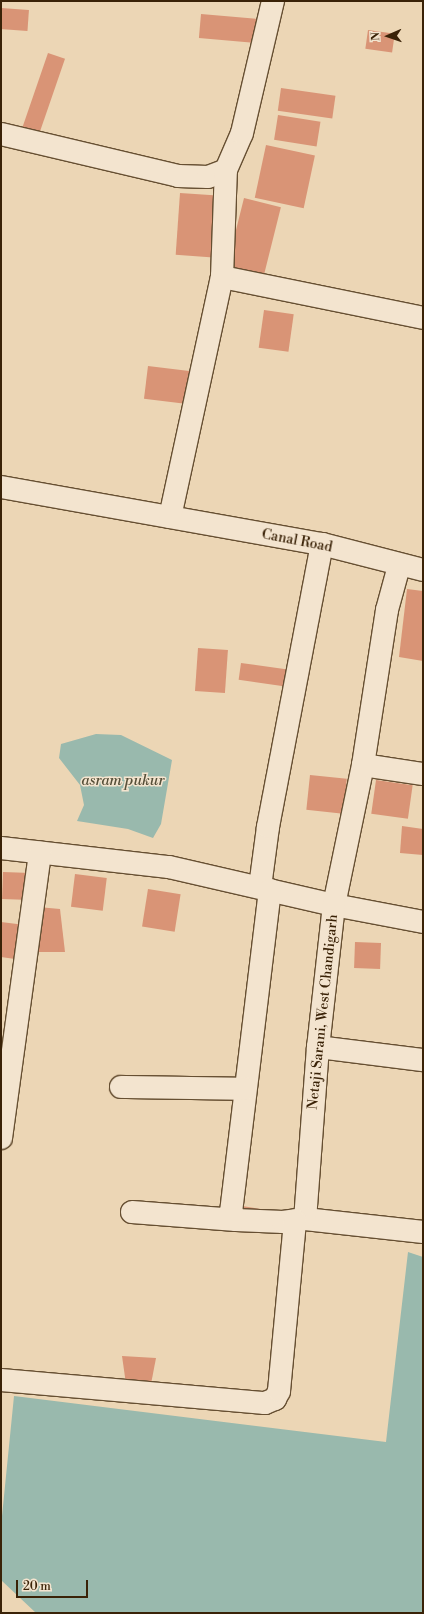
<!DOCTYPE html>
<style>
body{margin:0}
#map{position:relative;width:424px;height:1614px;overflow:hidden;background:#ecd6b5;font-family:"Libre Bodoni",serif}
div>[style]{position:absolute}
.water>*{inset:0;background:#99b9ad}
.building>*{inset:0;background:#d99476;transform-origin:0 0}
.roads{filter:drop-shadow(1px 0 #664f32) drop-shadow(-1px 0 #664f32) drop-shadow(0 1px #664f32) drop-shadow(0 -1px #664f32)}
.minor>*{height:22px;margin:-11px;padding:0 11px;transform-origin:11px;border-radius:11px;background:#f3e4cf}
span{translate:-50% -50%;white-space:nowrap;text-align:center;line-height:1.15;-webkit-text-stroke:3px #f3e4cf;paint-order:stroke}
.street-label{font-size:14px;color:#3a2207}
.water-label{font-size:15px;color:#564f39;font-style:italic}
.frame{position:absolute;inset:0;border:2px solid #3a2207;pointer-events:none}
.north{position:absolute;left:368px;top:16px;width:40px;height:40px;-webkit-text-stroke:3px #f3e4cf;paint-order:stroke;rotate:268deg;font-size:11px;font-weight:700;line-height:16px;text-align:center;color:#3a2207}
.north::after{content:'';display:block;margin:auto;width:14px;height:18px;background:#3a2207;clip-path:polygon(50% 0,100% 100%,50% 72%,0 100%)}
.scale{position:absolute;left:16px;top:1580px;width:72px;height:18px;box-sizing:border-box;border:2px solid #3a2207;border-top:0;padding-left:5px;font-size:12px;line-height:14px;white-space:nowrap;color:#3a2207;-webkit-text-stroke:3px #f3e4cf;paint-order:stroke}
</style>
<div id="map">
<div class="water">
<div style="clip-path:polygon(96px 734px,121px 735px,172px 760px,161px 824px,153px 838px,128px 829px,77px 821px,84px 805px,80px 785px,59px 758px,61px 744px)"></div>
<div style="clip-path:polygon(408px 1252px,423px 1257px,423px 1613px,36px 1613px,1px 1580px,1px 1526px,14px 1396px,386px 1442px)"></div>
</div>
<div class="building">
<div style="left:1px;top:8px;width:28px;height:21px;rotate:4deg"></div>
<div style="left:201px;top:14px;width:59px;height:24px;rotate:5deg"></div>
<div style="left:368px;top:30px;width:27px;height:19px;rotate:8deg"></div>
<div style="left:48px;top:53px;width:18px;height:84px;rotate:19deg"></div>
<div style="left:281px;top:88px;width:55px;height:23px;rotate:8deg"></div>
<div style="left:278px;top:115px;width:43px;height:25px;rotate:9deg"></div>
<div style="left:266px;top:145px;width:50px;height:54px;rotate:12deg"></div>
<div style="left:180px;top:193px;width:41px;height:62px;rotate:4deg"></div>
<div style="left:244px;top:198px;width:38px;height:73px;rotate:14deg"></div>
<div style="left:264px;top:310px;width:30px;height:38px;rotate:8deg"></div>
<div style="left:148px;top:366px;width:58px;height:33px;rotate:7deg"></div>
<div style="clip-path:polygon(407px 589px,423px 591px,423px 661px,399px 657px)"></div>
<div style="left:198px;top:648px;width:30px;height:43px;rotate:4deg"></div>
<div style="left:241px;top:663px;width:49px;height:17px;rotate:8deg"></div>
<div style="left:310px;top:775px;width:37px;height:35px;rotate:6deg"></div>
<div style="left:376px;top:780px;width:37px;height:34px;rotate:8deg"></div>
<div style="clip-path:polygon(402px 826px,423px 829px,423px 855px,400px 853px)"></div>
<div style="left:3px;top:872px;width:28px;height:27px;rotate:2deg"></div>
<div style="left:75px;top:874px;width:32px;height:33px;rotate:7deg"></div>
<div style="left:148px;top:889px;width:33px;height:38px;rotate:9deg"></div>
<div style="clip-path:polygon(38px 907px,60px 909px,65px 952px,35px 952px)"></div>
<div style="clip-path:polygon(1px 922px,25px 925px,22px 960px,1px 957px)"></div>
<div style="left:355px;top:942px;width:26px;height:26px;rotate:2deg"></div>
<div style="clip-path:polygon(242px 1206px,267px 1210px,241px 1217px)"></div>
<div style="clip-path:polygon(122px 1356px,156px 1358px,151px 1384px,126px 1384px)"></div>
</div>
<div class="roads">
<div class="minor">
<div style="left:1px;top:134px;width:182px;rotate:13.3deg"></div>
<div style="left:178px;top:176px;width:30px;rotate:2deg"></div>
<div style="left:208px;top:177px;width:19px;rotate:-21deg"></div>
<div style="left:226px;top:170px;width:40px;rotate:-66.6deg"></div>
<div style="left:242px;top:133px;width:136px;rotate:-76.8deg"></div>
<div style="left:222px;top:277px;width:205px;rotate:11.5deg"></div>
<div style="left:1px;top:487px;width:326px;rotate:10.1deg"></div>
<div style="left:322px;top:544px;width:104px;rotate:14.4deg"></div>
<div style="left:170px;top:517px;width:246px;rotate:-77.8deg"></div>
<div style="left:222px;top:277px;width:107px;rotate:-87.9deg"></div>
<div style="left:399px;top:566px;width:46px;rotate:105.3deg"></div>
<div style="left:387px;top:610px;width:157px;rotate:98.8deg"></div>
<div style="left:363px;top:765px;width:143px;rotate:101.7deg"></div>
<div style="left:334px;top:905px;width:91px;rotate:10.8deg"></div>
<div style="left:363px;top:765px;width:61px;rotate:8.5deg"></div>
<div style="left:1px;top:848px;width:169px;rotate:6.5deg"></div>
<div style="left:169px;top:867px;width:169px;rotate:13deg"></div>
<div style="left:334px;top:905px;width:143px;rotate:96.4deg"></div>
<div style="left:318px;top:1047px;width:172px;rotate:94.3deg"></div>
<div style="left:305px;top:1219px;width:119px;rotate:6.3deg"></div>
<div style="left:260px;top:887px;width:61px;rotate:-82.4deg"></div>
<div style="left:268px;top:827px;width:288px;rotate:-79.2deg"></div>
<div style="left:270px;top:890px;width:323px;rotate:96.9deg"></div>
<div style="left:231px;top:1211px;width:10px;rotate:61deg"></div>
<div style="left:236px;top:1220px;width:47px;rotate:2.4deg"></div>
<div style="left:283px;top:1222px;width:22px;rotate:-8deg"></div>
<div style="left:318px;top:1047px;width:106px;rotate:7.1deg"></div>
<div style="left:121px;top:1087px;width:124px;rotate:0.9deg"></div>
<div style="left:1px;top:1138px;width:288px;rotate:-82.2deg"></div>
<div style="left:132px;top:1212px;width:104px;rotate:4.4deg"></div>
<div style="left:1px;top:1380px;width:265px;rotate:5deg"></div>
<div style="left:265px;top:1403px;width:11px;rotate:-22deg"></div>
<div style="left:275px;top:1399px;width:9px;rotate:-63deg"></div>
<div style="left:279px;top:1391px;width:171px;rotate:-84.6deg"></div>
</div>
</div>
<div class="street-label">
<span style="left:297px;top:541px;rotate:11deg">Canal Road</span>
<span style="left:323px;top:1012px;rotate:-84deg">Netaji Sarani, West Chandigarh</span>
</div>
<div class="water-label">
<span style="left:123px;top:781px">asram pukur</span>
</div>
<div class="frame"></div>
<div class="north">N</div>
<div class="scale">20 m</div>
</div>
